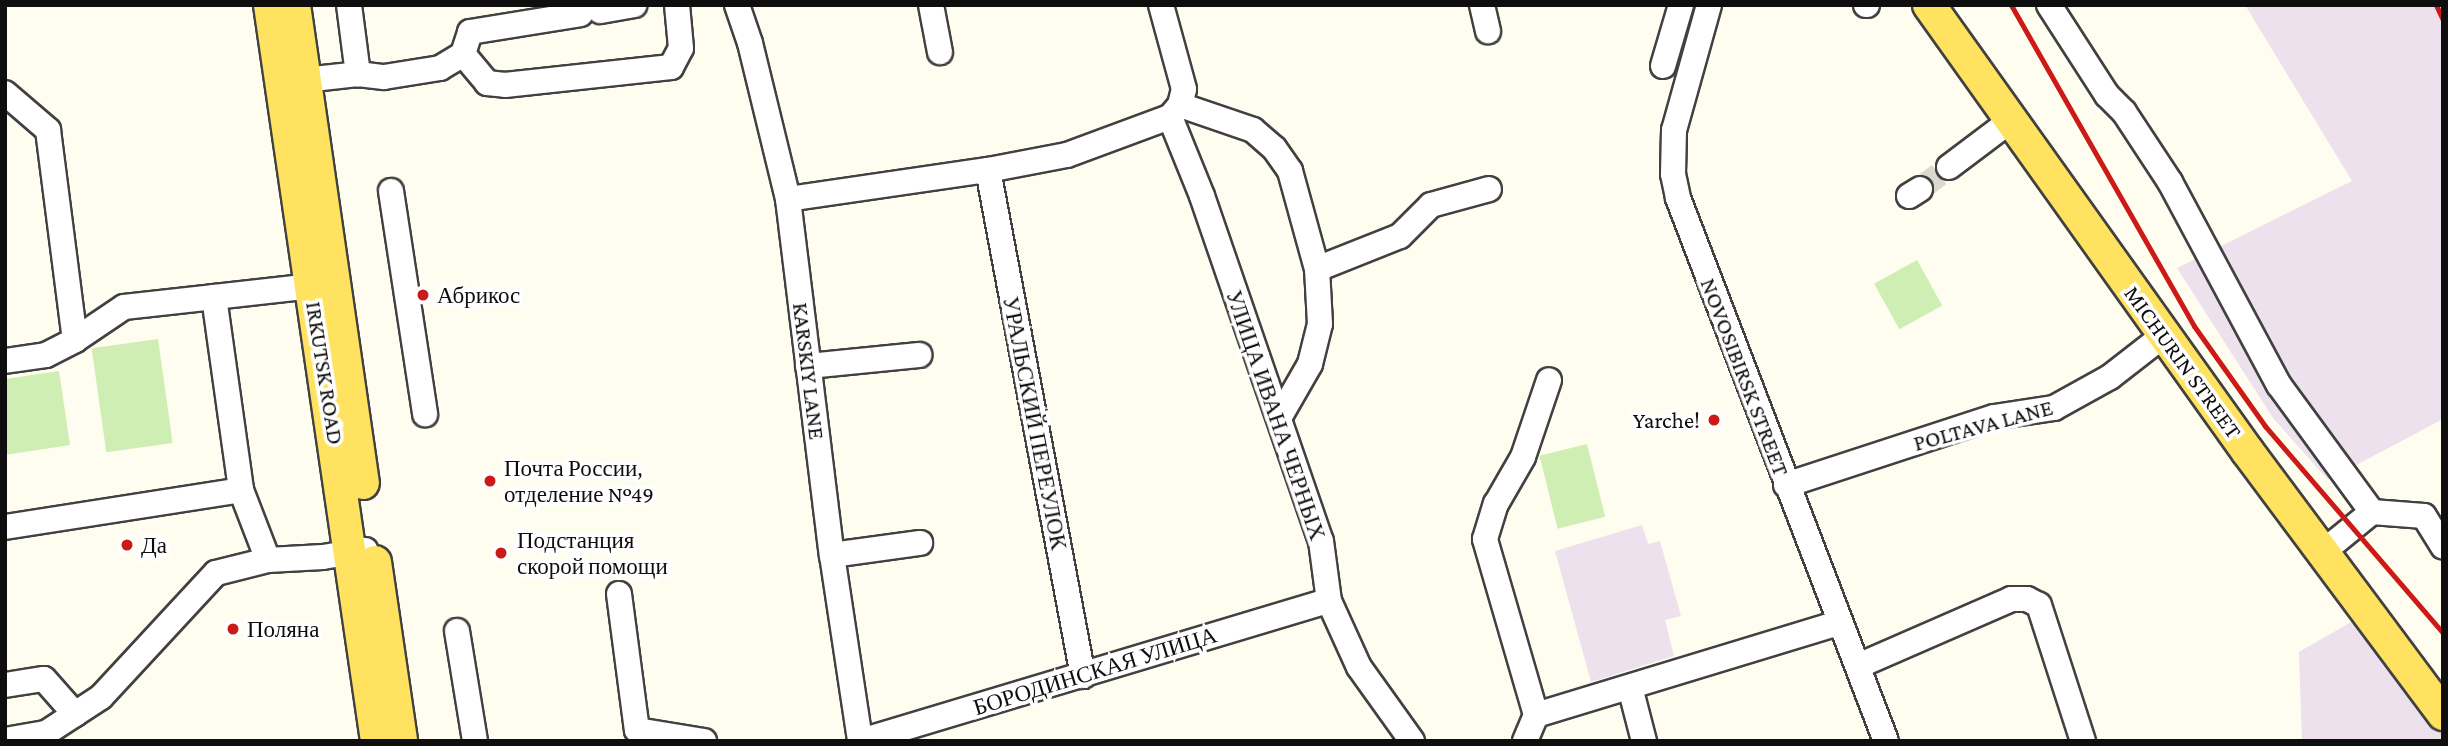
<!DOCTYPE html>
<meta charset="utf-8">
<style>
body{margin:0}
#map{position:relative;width:2448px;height:746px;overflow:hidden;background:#fffdef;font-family:"Crimson Pro",serif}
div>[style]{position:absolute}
.industrial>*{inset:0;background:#ede1ed}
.green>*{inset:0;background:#ceeeb4;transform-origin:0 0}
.minor-tunnel>*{height:24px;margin-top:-12px;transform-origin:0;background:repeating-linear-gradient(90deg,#dbd9cd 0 24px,transparent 0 36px)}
.roads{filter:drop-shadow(2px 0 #414141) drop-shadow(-2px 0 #414141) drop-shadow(0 2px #414141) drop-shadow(0 -2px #414141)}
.minor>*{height:24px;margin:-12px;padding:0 12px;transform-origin:12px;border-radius:12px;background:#fff}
.major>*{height:32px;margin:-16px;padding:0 16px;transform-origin:16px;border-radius:16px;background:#ffe25f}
.rail>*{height:5px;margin:-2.5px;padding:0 2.5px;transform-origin:2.5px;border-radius:2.5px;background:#cc1a18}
.dots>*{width:19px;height:19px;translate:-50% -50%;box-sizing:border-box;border:4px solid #fff;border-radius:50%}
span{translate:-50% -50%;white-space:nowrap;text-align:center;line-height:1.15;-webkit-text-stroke:7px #fff;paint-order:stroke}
.poi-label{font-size:23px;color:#0e0e0e}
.left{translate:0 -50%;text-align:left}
.right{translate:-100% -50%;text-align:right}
.street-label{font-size:23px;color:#0e0e0e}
.frame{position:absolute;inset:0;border:7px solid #0e0e0e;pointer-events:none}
</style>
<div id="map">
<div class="industrial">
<div style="clip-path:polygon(2245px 5px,2443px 5px,2443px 419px,2328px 480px,2273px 418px,2177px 268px,2352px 181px)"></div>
<div style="clip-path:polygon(1642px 525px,1648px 544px,1660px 541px,1681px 616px,1665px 620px,1674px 656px,1591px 682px,1555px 551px)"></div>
<div style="clip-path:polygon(2358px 618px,2443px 736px,2443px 741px,2302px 741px,2299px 652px)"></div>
</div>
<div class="green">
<div style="left:1917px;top:260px;width:52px;height:49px;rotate:61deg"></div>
<div style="left:158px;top:339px;width:105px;height:67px;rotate:82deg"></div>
<div style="clip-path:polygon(59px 371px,70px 445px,5px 455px,5px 379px)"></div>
<div style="left:1587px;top:444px;width:75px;height:49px;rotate:76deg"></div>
</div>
<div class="minor-tunnel">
<div style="left:1920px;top:189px;width:36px;rotate:-37deg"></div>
</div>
<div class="roads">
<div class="minor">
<div style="left:349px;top:5px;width:70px;rotate:82.6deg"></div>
<div style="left:737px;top:5px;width:40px;rotate:71.1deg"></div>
<div style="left:750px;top:43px;width:161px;rotate:76.3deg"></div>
<div style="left:788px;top:199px;width:359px;rotate:83deg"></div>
<div style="left:832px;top:555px;width:188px;rotate:81.4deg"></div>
<div style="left:931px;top:5px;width:48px;rotate:79.2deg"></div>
<div style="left:1482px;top:5px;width:27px;rotate:77deg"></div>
<div style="left:1709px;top:5px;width:130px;rotate:105.6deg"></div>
<div style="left:1674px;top:130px;width:44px;rotate:91.3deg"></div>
<div style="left:1673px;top:174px;width:25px;rotate:78deg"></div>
<div style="left:1678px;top:198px;width:581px;rotate:69.04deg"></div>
<div style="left:1866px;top:5px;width:1px"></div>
<div style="left:2049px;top:5px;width:107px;rotate:57.2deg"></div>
<div style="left:2107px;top:95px;width:24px;rotate:45deg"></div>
<div style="left:2124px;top:112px;width:84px;rotate:56.7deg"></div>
<div style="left:2170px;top:182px;width:230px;rotate:61.8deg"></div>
<div style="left:2279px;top:385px;width:157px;rotate:53.8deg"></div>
<div style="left:2372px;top:512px;width:62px;rotate:140.9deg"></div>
<div style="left:600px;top:11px;width:35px;rotate:-10deg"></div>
<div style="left:463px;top:54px;width:38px;rotate:50deg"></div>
<div style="left:487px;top:83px;width:18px;rotate:6deg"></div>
<div style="left:505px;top:85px;width:167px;rotate:-6.2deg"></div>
<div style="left:671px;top:67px;width:21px;rotate:-62deg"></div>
<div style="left:681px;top:48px;width:43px;rotate:-95.3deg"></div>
<div style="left:1663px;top:66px;width:64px;rotate:-73.6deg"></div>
<div style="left:304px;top:80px;width:54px;rotate:-6.3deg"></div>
<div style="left:358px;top:74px;width:26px;rotate:7deg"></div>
<div style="left:384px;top:77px;width:57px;rotate:-9.1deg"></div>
<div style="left:440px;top:68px;width:27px;rotate:-31deg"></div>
<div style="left:463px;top:54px;width:23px;rotate:-72deg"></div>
<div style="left:470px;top:32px;width:112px;rotate:-9.2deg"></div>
<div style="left:5px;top:93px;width:57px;rotate:40.7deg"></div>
<div style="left:48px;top:130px;width:212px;rotate:82.7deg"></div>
<div style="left:1180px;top:105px;width:77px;rotate:18.9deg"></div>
<div style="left:1253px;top:130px;width:28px;rotate:41deg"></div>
<div style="left:1274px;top:148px;width:28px;rotate:55deg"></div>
<div style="left:1290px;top:171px;width:102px;rotate:74.6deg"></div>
<div style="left:1170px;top:117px;width:85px;rotate:67.9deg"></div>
<div style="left:1202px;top:196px;width:365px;rotate:71deg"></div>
<div style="left:1321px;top:541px;width:61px;rotate:82.4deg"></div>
<div style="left:1329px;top:601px;width:72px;rotate:65.6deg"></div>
<div style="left:1359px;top:667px;width:91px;rotate:54.4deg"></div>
<div style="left:1949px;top:167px;width:76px;rotate:-37deg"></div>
<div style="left:988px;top:170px;width:515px;rotate:79.37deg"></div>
<div style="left:391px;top:191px;width:226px;rotate:81.3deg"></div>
<div style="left:1909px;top:196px;width:13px;rotate:-32deg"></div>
<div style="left:788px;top:199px;width:202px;rotate:-8.3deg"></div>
<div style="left:988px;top:170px;width:80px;rotate:-10.8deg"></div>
<div style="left:1067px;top:155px;width:110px;rotate:-20.3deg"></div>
<div style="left:1170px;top:117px;width:16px;rotate:-50deg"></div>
<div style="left:1180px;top:105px;width:16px;rotate:-76deg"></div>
<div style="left:1184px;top:89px;width:87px;rotate:-105.3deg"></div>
<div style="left:214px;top:297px;width:99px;rotate:-6.4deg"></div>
<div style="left:5px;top:361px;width:41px;rotate:-8.3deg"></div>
<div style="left:46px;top:355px;width:33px;rotate:-27deg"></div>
<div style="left:75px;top:340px;width:59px;rotate:-34deg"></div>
<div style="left:124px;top:307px;width:91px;rotate:-6.3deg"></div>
<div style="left:214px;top:297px;width:195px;rotate:82deg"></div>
<div style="left:808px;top:366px;width:112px;rotate:-5.7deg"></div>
<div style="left:1279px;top:418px;width:62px;rotate:-60.1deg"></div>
<div style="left:1310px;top:364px;width:41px;rotate:-76deg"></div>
<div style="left:1320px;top:324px;width:55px;rotate:-93.1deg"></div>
<div style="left:1317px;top:269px;width:89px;rotate:-21.7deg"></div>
<div style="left:1400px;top:236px;width:44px;rotate:-45deg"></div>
<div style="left:1431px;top:205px;width:60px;rotate:-15.4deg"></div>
<div style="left:1786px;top:485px;width:219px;rotate:-18.1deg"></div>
<div style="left:1994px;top:417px;width:61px;rotate:-8.5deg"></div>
<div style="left:2054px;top:408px;width:64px;rotate:-29deg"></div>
<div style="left:2110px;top:377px;width:68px;rotate:-37.9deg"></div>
<div style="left:2372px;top:512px;width:52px;rotate:4.4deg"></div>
<div style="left:2424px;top:516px;width:36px;rotate:58deg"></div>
<div style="left:5px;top:527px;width:239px;rotate:-8.9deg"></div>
<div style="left:241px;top:490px;width:75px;rotate:68.9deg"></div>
<div style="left:832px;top:555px;width:89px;rotate:-7.8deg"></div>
<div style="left:619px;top:594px;width:137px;rotate:82.5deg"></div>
<div style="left:637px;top:730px;width:68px;rotate:9.3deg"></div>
<div style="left:457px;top:631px;width:111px;rotate:80.7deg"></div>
<div style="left:1858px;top:666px;width:167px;rotate:-23.6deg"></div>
<div style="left:2011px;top:599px;width:16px"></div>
<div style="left:2027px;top:599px;width:13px;rotate:27deg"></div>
<div style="left:2039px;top:605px;width:143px;rotate:72.1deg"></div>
<div style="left:5px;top:685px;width:39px;rotate:-9deg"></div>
<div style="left:44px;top:679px;width:47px;rotate:48.5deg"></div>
<div style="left:1630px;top:687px;width:56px;rotate:75.5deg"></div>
<div style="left:1536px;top:715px;width:317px;rotate:-16.9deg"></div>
<div style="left:5px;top:740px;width:42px;rotate:-9.7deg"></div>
<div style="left:46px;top:733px;width:66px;rotate:-33.2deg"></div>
<div style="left:101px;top:697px;width:169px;rotate:-47.2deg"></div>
<div style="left:216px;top:573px;width:54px;rotate:-14deg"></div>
<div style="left:268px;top:560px;width:55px;rotate:-3.1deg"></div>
<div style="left:323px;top:557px;width:43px;rotate:-9.5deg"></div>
<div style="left:861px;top:741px;width:488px;rotate:-16.7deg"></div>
<div style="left:1525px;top:741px;width:28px;rotate:-67deg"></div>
<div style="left:1536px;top:715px;width:183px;rotate:-106.2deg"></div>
<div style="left:1485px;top:539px;width:37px;rotate:-73deg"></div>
<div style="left:1496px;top:504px;width:54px;rotate:-60.1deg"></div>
<div style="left:1523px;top:457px;width:81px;rotate:-71.3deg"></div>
</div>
<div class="major">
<div style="left:270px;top:5px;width:744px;rotate:81.73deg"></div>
<div style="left:294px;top:5px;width:483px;rotate:81.8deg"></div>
<div style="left:1929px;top:5px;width:549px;rotate:54.49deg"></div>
<div style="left:2248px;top:452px;width:327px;rotate:53.3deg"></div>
<div style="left:375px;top:562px;width:181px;rotate:81.7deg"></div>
</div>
</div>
<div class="rail">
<div style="left:2011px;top:5px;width:369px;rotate:60.3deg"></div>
<div style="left:2194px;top:326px;width:123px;rotate:54.6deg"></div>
<div style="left:2265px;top:426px;width:273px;rotate:49.3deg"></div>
<div style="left:2436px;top:5px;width:17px;rotate:65deg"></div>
</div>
<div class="dots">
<div style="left:423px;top:295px;background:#cc1a18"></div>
<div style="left:1714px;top:420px;background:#cc1a18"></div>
<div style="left:490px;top:481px;background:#cc1a18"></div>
<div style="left:127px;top:545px;background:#cc1a18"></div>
<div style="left:501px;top:553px;background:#cc1a18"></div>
<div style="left:233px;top:629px;background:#cc1a18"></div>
</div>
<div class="poi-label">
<span class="left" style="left:437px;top:295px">Абрикос</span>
<span class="right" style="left:1700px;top:420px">Yarche!</span>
<span class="left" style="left:504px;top:481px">Почта России,<br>отделение №49</span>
<span class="left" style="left:517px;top:553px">Подстанция<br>скорой помощи</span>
<span class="left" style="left:141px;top:545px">Да</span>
<span class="left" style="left:247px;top:629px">Поляна</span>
</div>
<div class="street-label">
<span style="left:2183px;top:362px;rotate:54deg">MICHURIN STREET</span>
<span style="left:809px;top:371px;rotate:83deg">KARSKIY LANE</span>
<span style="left:325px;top:373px;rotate:81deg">IRKUTSK ROAD</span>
<span style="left:1745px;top:377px;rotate:69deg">NOVOSIBIRSK STREET</span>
<span style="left:1276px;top:415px;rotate:71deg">УЛИЦА ИВАНА ЧЕРНЫХ</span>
<span style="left:1035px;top:423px;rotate:79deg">УРАЛЬСКИЙ ПЕРЕУЛОК</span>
<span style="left:1983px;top:425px;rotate:-15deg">POLTAVA LANE</span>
<span style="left:1095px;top:671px;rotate:-17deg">БОРОДИНСКАЯ УЛИЦА</span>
</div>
<div class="frame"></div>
</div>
